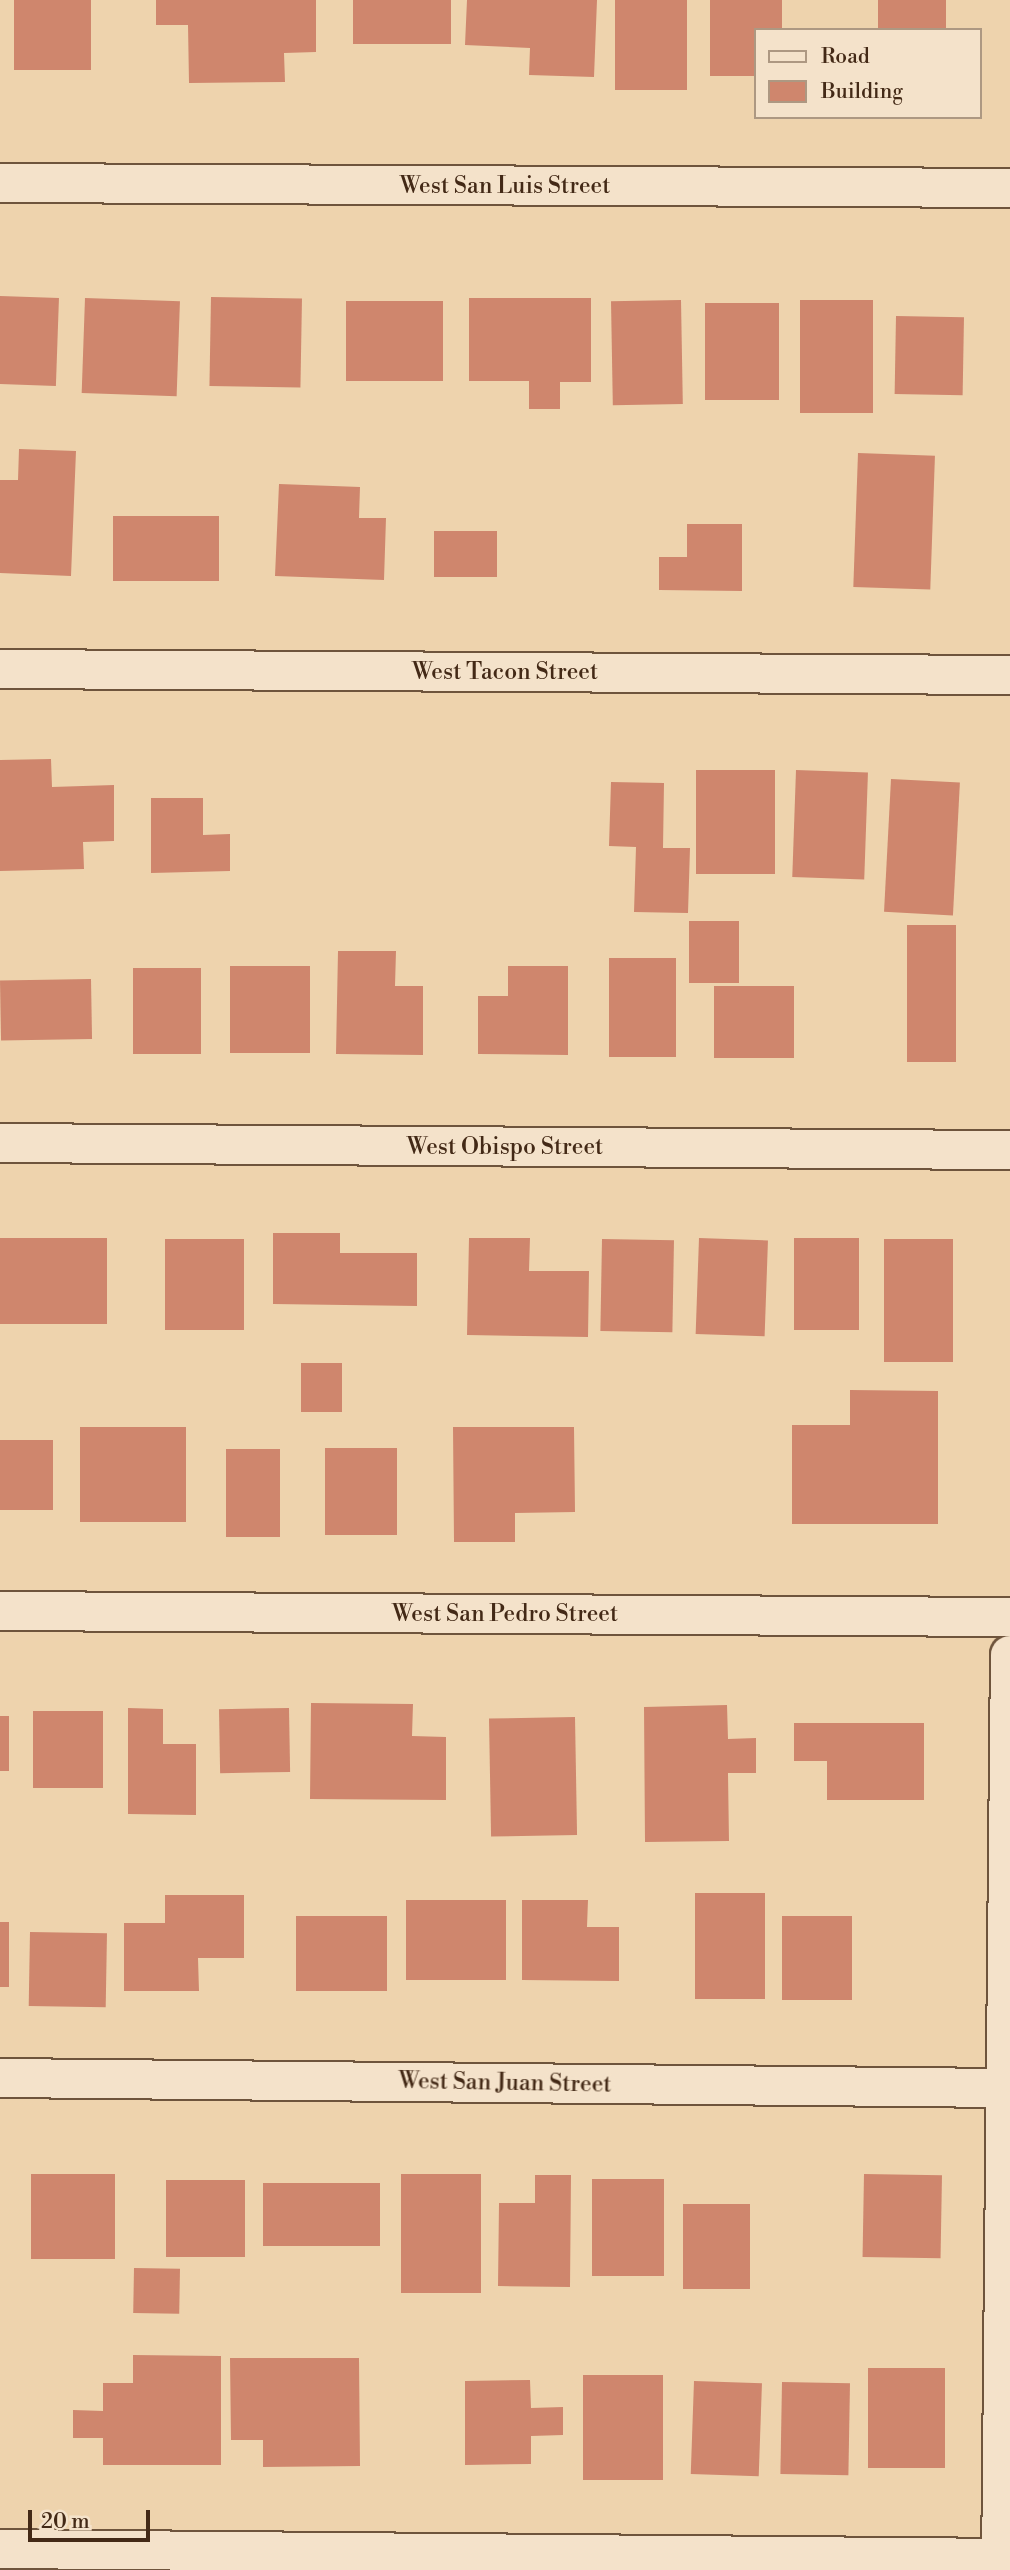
<!DOCTYPE html>
<style>
body{margin:0}
#map{position:relative;width:1010px;height:2570px;overflow:hidden;background:#eed3ad;font-family:"Libre Bodoni",serif}
div>[style]{position:absolute}
.building>*{inset:0;background:#cf866d;transform-origin:0 0}
.roads{filter:drop-shadow(2px 0 #6e543c) drop-shadow(-2px 0 #6e543c) drop-shadow(0 2px #6e543c) drop-shadow(0 -2px #6e543c)}
.street>*{height:38px;margin:-19px;padding:0 19px;transform-origin:19px;border-radius:19px;background:#f4e2ca}
span{translate:-50% -50%;white-space:nowrap;text-align:center;line-height:1.15;-webkit-text-stroke:6px #f4e2ca;paint-order:stroke}
.street-label{font-size:23px;color:#432916}
.legend{position:absolute;left:754px;top:28px;width:228px;height:91px;box-sizing:border-box;background:#f4e2ca;border:2px solid #ad9882;margin:0;padding:9px 12px;list-style:none;font-size:21px;color:#432916}
.legend li{display:flex;align-items:center;gap:14px;height:35px}
.legend b{width:35px;border:2px solid #ad9882}
.scale{position:absolute;left:28px;top:2510px;width:122px;height:32px;box-sizing:border-box;border:4px solid #432916;border-top:0;padding-left:9px;font-size:21px;line-height:24px;white-space:nowrap;color:#432916;-webkit-text-stroke:5px #f4e2ca;paint-order:stroke}
</style>
<div id="map">
<div class="building">
<div style="left:14px;top:0;width:77px;height:70px"></div>
<div style="clip-path:polygon(156px 0,316px 0,316px 52px,284px 53px,285px 82px,189px 83px,188px 25px,156px 25px)"></div>
<div style="left:353px;top:0;width:98px;height:44px"></div>
<div style="clip-path:polygon(467px 0,597px 0,594px 77px,529px 75px,530px 48px,465px 45px)"></div>
<div style="left:615px;top:0;width:72px;height:90px"></div>
<div style="clip-path:polygon(710px 0,782px 0,782px 30px,756px 30px,756px 76px,710px 76px)"></div>
<div style="left:878px;top:0;width:68px;height:30px"></div>
<div style="left:0;top:296px;width:59px;height:88px;rotate:2deg"></div>
<div style="left:211px;top:297px;width:91px;height:89px;rotate:1deg"></div>
<div style="left:85px;top:298px;width:95px;height:95px;rotate:2deg"></div>
<div style="clip-path:polygon(469px 298px,591px 298px,591px 382px,560px 382px,560px 409px,529px 409px,529px 381px,469px 381px)"></div>
<div style="left:681px;top:300px;width:104px;height:70px;rotate:89deg"></div>
<div style="left:800px;top:300px;width:73px;height:113px"></div>
<div style="left:443px;top:301px;width:80px;height:97px;rotate:90deg"></div>
<div style="left:705px;top:303px;width:74px;height:97px"></div>
<div style="left:896px;top:316px;width:68px;height:78px;rotate:1deg"></div>
<div style="clip-path:polygon(19px 449px,76px 451px,71px 576px,0 573px,0 480px,18px 480px)"></div>
<div style="left:858px;top:453px;width:77px;height:134px;rotate:2deg"></div>
<div style="clip-path:polygon(279px 484px,360px 487px,359px 518px,386px 518px,384px 580px,275px 576px)"></div>
<div style="left:219px;top:516px;width:65px;height:106px;rotate:90deg"></div>
<div style="clip-path:polygon(687px 524px,742px 524px,742px 591px,659px 590px,659px 557px,687px 557px)"></div>
<div style="left:434px;top:531px;width:63px;height:46px"></div>
<div style="clip-path:polygon(51px 759px,52px 787px,114px 785px,114px 841px,83px 842px,84px 869px,0 871px,0 760px)"></div>
<div style="left:696px;top:770px;width:79px;height:104px"></div>
<div style="left:796px;top:770px;width:72px;height:107px;rotate:2deg"></div>
<div style="left:891px;top:779px;width:69px;height:133px;rotate:3deg"></div>
<div style="clip-path:polygon(611px 782px,664px 783px,663px 848px,690px 848px,688px 913px,634px 912px,636px 847px,609px 846px)"></div>
<div style="clip-path:polygon(151px 798px,203px 798px,203px 835px,230px 834px,230px 871px,151px 873px)"></div>
<div style="left:689px;top:921px;width:50px;height:62px"></div>
<div style="left:907px;top:925px;width:49px;height:137px"></div>
<div style="clip-path:polygon(338px 951px,396px 951px,395px 986px,423px 986px,423px 1055px,336px 1054px)"></div>
<div style="left:609px;top:958px;width:67px;height:99px"></div>
<div style="left:230px;top:966px;width:80px;height:87px"></div>
<div style="clip-path:polygon(508px 966px,568px 966px,568px 1055px,478px 1054px,478px 996px,508px 996px)"></div>
<div style="left:133px;top:968px;width:68px;height:86px"></div>
<div style="left:91px;top:979px;width:60px;height:91px;rotate:89deg"></div>
<div style="left:714px;top:986px;width:80px;height:72px"></div>
<div style="clip-path:polygon(273px 1233px,340px 1233px,340px 1253px,417px 1253px,417px 1306px,273px 1304px)"></div>
<div style="left:0;top:1238px;width:107px;height:86px"></div>
<div style="clip-path:polygon(469px 1238px,530px 1238px,529px 1271px,589px 1271px,588px 1337px,467px 1335px)"></div>
<div style="left:699px;top:1238px;width:69px;height:96px;rotate:2deg"></div>
<div style="left:794px;top:1238px;width:65px;height:92px"></div>
<div style="left:165px;top:1239px;width:79px;height:91px"></div>
<div style="left:602px;top:1239px;width:72px;height:92px;rotate:1deg"></div>
<div style="left:884px;top:1239px;width:69px;height:123px"></div>
<div style="left:301px;top:1363px;width:41px;height:49px"></div>
<div style="clip-path:polygon(850px 1390px,938px 1391px,938px 1524px,792px 1524px,792px 1425px,850px 1425px)"></div>
<div style="left:80px;top:1427px;width:106px;height:95px"></div>
<div style="clip-path:polygon(453px 1427px,574px 1427px,575px 1512px,515px 1513px,515px 1542px,454px 1542px)"></div>
<div style="left:0;top:1440px;width:53px;height:70px"></div>
<div style="left:325px;top:1448px;width:72px;height:87px"></div>
<div style="left:226px;top:1449px;width:54px;height:88px"></div>
<div style="clip-path:polygon(311px 1703px,413px 1704px,412px 1736px,446px 1737px,446px 1800px,310px 1799px)"></div>
<div style="clip-path:polygon(727px 1705px,728px 1739px,756px 1738px,756px 1773px,728px 1773px,729px 1841px,645px 1842px,644px 1707px)"></div>
<div style="clip-path:polygon(128px 1708px,163px 1709px,163px 1744px,196px 1744px,196px 1815px,128px 1814px)"></div>
<div style="left:289px;top:1708px;width:64px;height:70px;rotate:89deg"></div>
<div style="left:33px;top:1711px;width:70px;height:77px"></div>
<div style="left:0;top:1716px;width:9px;height:55px"></div>
<div style="left:575px;top:1717px;width:118px;height:86px;rotate:89deg"></div>
<div style="clip-path:polygon(794px 1723px,924px 1723px,924px 1800px,827px 1800px,827px 1761px,794px 1761px)"></div>
<div style="left:695px;top:1893px;width:70px;height:106px"></div>
<div style="clip-path:polygon(165px 1895px,244px 1895px,244px 1958px,198px 1958px,199px 1991px,124px 1991px,124px 1923px,165px 1923px)"></div>
<div style="left:506px;top:1900px;width:80px;height:100px;rotate:90deg"></div>
<div style="clip-path:polygon(522px 1900px,588px 1900px,587px 1927px,619px 1927px,619px 1981px,522px 1980px)"></div>
<div style="left:296px;top:1916px;width:91px;height:75px"></div>
<div style="left:782px;top:1916px;width:70px;height:84px"></div>
<div style="left:0;top:1922px;width:9px;height:65px"></div>
<div style="left:30px;top:1932px;width:77px;height:74px;rotate:1deg"></div>
<div style="left:31px;top:2174px;width:84px;height:85px"></div>
<div style="left:401px;top:2174px;width:80px;height:119px"></div>
<div style="left:864px;top:2174px;width:78px;height:83px;rotate:1deg"></div>
<div style="clip-path:polygon(535px 2175px,571px 2175px,570px 2287px,498px 2286px,499px 2203px,535px 2203px)"></div>
<div style="left:592px;top:2179px;width:72px;height:97px"></div>
<div style="left:166px;top:2180px;width:79px;height:77px"></div>
<div style="left:263px;top:2183px;width:117px;height:63px"></div>
<div style="left:683px;top:2204px;width:67px;height:85px"></div>
<div style="left:134px;top:2268px;width:46px;height:45px;rotate:1deg"></div>
<div style="clip-path:polygon(133px 2355px,221px 2356px,221px 2465px,103px 2465px,103px 2438px,73px 2438px,73px 2410px,103px 2411px,103px 2383px,133px 2383px)"></div>
<div style="clip-path:polygon(230px 2358px,359px 2358px,360px 2466px,263px 2467px,263px 2440px,231px 2440px)"></div>
<div style="left:868px;top:2368px;width:77px;height:100px"></div>
<div style="left:583px;top:2375px;width:80px;height:105px"></div>
<div style="clip-path:polygon(530px 2380px,531px 2408px,563px 2407px,563px 2435px,531px 2436px,531px 2464px,465px 2465px,465px 2381px)"></div>
<div style="left:694px;top:2381px;width:68px;height:93px;rotate:2deg"></div>
<div style="left:782px;top:2382px;width:68px;height:92px;rotate:1deg"></div>
</div>
<div class="roads">
<div class="street">
<div style="left:0;top:183px;width:1010px;rotate:0.28deg"></div>
<div style="left:0;top:669px;width:1010px;rotate:0.34deg"></div>
<div style="left:0;top:1143px;width:1010px;rotate:0.4deg"></div>
<div style="left:0;top:1611px;width:1010px;rotate:0.34deg"></div>
<div style="left:0;top:2078px;width:1010px;rotate:0.57deg"></div>
<div style="left:0;top:2549px;width:1010px;rotate:0.51deg"></div>
<div style="left:1001px;top:2570px;width:915px;rotate:-89.44deg"></div>
</div>
</div>
<div class="street-label">
<span style="left:505px;top:186px">West San Luis Street</span>
<span style="left:505px;top:672px">West Tacon Street</span>
<span style="left:505px;top:1147px">West Obispo Street</span>
<span style="left:505px;top:1614px">West San Pedro Street</span>
<span style="left:505px;top:2083px;rotate:1deg">West San Juan Street</span>
</div>
<ul class="legend">
<li><b style="height:9px;background:#f4e2ca"></b>Road</li>
<li><b style="height:19px;background:#cf866d"></b>Building</li>
</ul>
<div class="scale">20 m</div>
</div>
